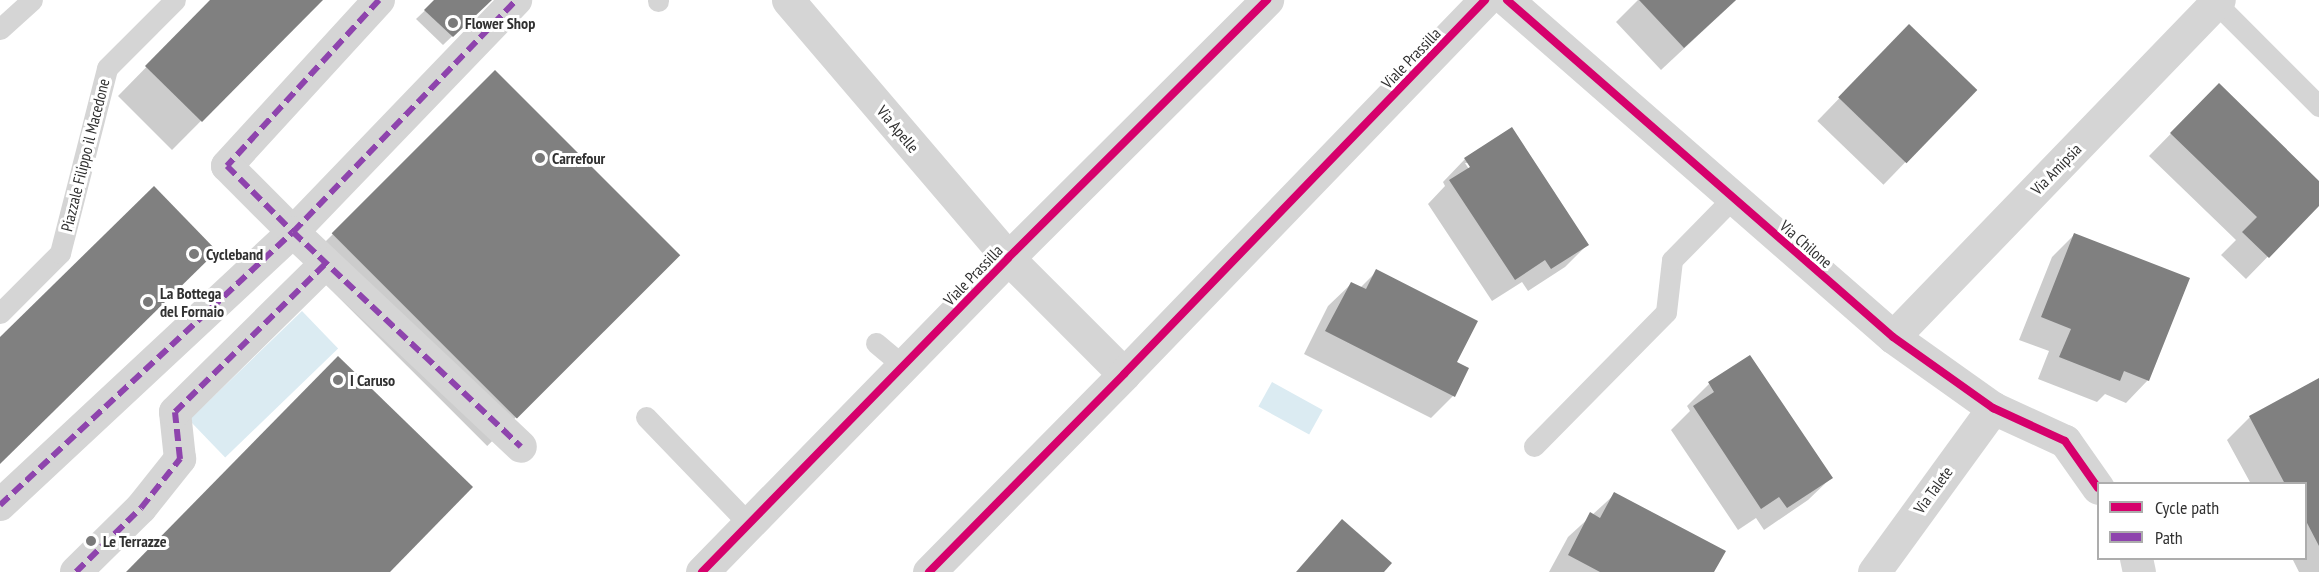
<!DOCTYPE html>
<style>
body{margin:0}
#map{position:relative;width:2319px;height:572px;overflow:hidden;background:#fff;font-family:"PT Sans Narrow",sans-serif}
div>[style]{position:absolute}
.water>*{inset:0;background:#dbebf2;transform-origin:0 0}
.shadow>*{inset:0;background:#0003;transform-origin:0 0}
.building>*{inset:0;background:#808080;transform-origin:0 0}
.service>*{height:21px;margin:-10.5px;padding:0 10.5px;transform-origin:10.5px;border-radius:10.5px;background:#d5d5d5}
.pedestrian>*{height:32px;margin:-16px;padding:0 16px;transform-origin:16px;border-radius:16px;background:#d5d5d5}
.minor>*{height:33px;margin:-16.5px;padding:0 16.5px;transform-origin:16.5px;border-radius:16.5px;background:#d5d5d5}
.quiet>*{height:6px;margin-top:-3px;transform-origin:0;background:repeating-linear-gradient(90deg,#8e44ad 0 12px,transparent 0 18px)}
.cycleway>*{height:8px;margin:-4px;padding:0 4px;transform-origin:4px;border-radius:4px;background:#d6006c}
.dots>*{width:16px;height:16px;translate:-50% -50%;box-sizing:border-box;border:3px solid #fff;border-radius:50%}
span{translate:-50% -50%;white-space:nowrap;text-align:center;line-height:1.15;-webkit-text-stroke:6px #fff;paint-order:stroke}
.poi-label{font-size:16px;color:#313131;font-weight:700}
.left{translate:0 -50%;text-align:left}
.street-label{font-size:16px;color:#313131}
.legend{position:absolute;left:2097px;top:482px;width:210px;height:78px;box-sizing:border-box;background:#fff;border:2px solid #adadad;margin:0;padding:8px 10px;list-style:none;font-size:18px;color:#313131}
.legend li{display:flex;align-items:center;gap:12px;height:30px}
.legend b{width:30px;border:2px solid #adadad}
</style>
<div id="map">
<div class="water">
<div style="left:302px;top:311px;width:52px;height:157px;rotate:46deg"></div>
<div style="left:1272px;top:382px;width:58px;height:28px;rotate:29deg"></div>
</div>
<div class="shadow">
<div style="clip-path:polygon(212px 0,321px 0,172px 150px,118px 96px)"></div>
<div style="clip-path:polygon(436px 0,490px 0,443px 45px,416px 19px)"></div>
<div style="clip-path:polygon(1638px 0,1736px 0,1661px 70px,1616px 22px)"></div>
<div style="left:1909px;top:26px;width:92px;height:132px;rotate:44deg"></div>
<div style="left:495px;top:72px;width:259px;height:270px;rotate:45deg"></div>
<div style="clip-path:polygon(2196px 108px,2319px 183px,2319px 204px,2246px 279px,2221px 255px,2236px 240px,2149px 156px)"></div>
<div style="clip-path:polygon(evenodd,1465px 159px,1587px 245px,1565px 267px,1528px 291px,1522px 282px,1492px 301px,1428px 204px,1445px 186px,1443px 182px,1465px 159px,1465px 163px,1469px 163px,1472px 174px,1465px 163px)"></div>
<div style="clip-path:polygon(2075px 234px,2148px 380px,2126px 403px,2105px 394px,2097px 402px,2038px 379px,2049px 351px,2019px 340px,2052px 257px)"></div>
<div style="clip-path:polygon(1377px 271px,1455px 363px,1453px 396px,1431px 418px,1304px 354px,1328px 306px,1351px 284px,1360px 288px)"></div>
<div style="clip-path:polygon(2319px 380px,2319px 572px,2299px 572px,2292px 558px,2306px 558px,2306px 484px,2251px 484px,2227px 440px,2250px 417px)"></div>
<div style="clip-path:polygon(1709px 384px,1831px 478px,1808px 500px,1764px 530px,1756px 518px,1738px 530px,1671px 430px,1690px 411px,1687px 406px)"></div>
<div style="clip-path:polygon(1615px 494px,1713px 572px,1549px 572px,1568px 537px)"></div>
</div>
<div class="building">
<div style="clip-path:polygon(210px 0,323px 0,202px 122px,145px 66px)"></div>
<div style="clip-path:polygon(434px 0,492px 0,453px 37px,424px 10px)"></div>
<div style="clip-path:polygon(1639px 0,1736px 0,1684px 48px)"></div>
<div style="left:1909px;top:24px;width:95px;height:102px;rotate:44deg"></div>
<div style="left:495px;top:70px;width:262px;height:231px;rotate:45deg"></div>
<div style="clip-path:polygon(2219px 83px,2319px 181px,2319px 206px,2269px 258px,2242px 232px,2257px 217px,2170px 133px)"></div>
<div style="clip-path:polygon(1512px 127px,1589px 245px,1551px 269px,1545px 260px,1515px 280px,1449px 180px,1470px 167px,1464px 158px)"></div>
<div style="clip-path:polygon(154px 186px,217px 251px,0 464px,0 337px)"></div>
<div style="clip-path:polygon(2074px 233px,2190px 278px,2149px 381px,2124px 371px,2120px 381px,2059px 357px,2071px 329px,2041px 317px)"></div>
<div style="clip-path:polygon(1376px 269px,1478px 321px,1457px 362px,1469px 368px,1455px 397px,1325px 331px,1351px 282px,1366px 289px)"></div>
<div style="clip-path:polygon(1750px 355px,1833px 478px,1787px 508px,1779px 497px,1761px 509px,1693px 406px,1714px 392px,1708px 382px)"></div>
<div style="clip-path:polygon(338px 356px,473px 487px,390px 572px,126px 572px)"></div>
<div style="clip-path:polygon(2319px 378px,2319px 546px,2306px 521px,2306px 484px,2285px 484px,2249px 416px)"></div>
<div style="clip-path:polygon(1614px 492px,1726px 551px,1714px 572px,1600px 572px,1568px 555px,1590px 512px,1600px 518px)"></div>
<div style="clip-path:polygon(1342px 519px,1392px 563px,1384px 572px,1296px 572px)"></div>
</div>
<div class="service">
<div style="left:658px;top:1px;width:1px;rotate:-90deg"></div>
<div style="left:2216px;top:3px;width:146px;rotate:45deg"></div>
<div style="left:0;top:29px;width:43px;rotate:-42.2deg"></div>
<div style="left:0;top:313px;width:85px;rotate:-45deg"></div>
<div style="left:60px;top:253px;width:191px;rotate:-75.7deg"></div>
<div style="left:107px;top:68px;width:96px;rotate:-45deg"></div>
<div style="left:876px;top:343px;width:35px;rotate:40deg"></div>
<div style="left:646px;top:417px;width:149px;rotate:46.1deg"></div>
<div style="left:1534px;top:446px;width:188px;rotate:-45.4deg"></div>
<div style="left:1666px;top:312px;width:52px;rotate:-83.4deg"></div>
<div style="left:1672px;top:260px;width:87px;rotate:-45.5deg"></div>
</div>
<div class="pedestrian">
<div style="left:379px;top:0;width:225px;rotate:132.5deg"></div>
<div style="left:227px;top:166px;width:93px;rotate:45deg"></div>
<div style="left:293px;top:232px;width:322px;rotate:-46.1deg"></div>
<div style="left:0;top:505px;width:400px;rotate:-43deg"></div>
<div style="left:293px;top:232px;width:313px;rotate:43.3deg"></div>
<div style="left:76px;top:572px;width:91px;rotate:-44.6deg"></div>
<div style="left:141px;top:508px;width:63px;rotate:-51.5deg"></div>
<div style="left:180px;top:459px;width:47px;rotate:-96.1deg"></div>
<div style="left:175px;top:412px;width:211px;rotate:-44.6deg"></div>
</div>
<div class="minor">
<div style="left:788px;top:0;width:339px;rotate:49.5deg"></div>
<div style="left:1008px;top:258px;width:164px;rotate:45deg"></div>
<div style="left:1507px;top:0;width:512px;rotate:41.12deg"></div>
<div style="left:1893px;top:337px;width:123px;rotate:35.4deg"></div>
<div style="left:1993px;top:408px;width:79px;rotate:24.6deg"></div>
<div style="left:2065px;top:441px;width:57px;rotate:54.9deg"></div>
<div style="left:1893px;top:337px;width:469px;rotate:-46deg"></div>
<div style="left:2136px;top:558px;width:14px;rotate:78deg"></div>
<div style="left:702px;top:572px;width:438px;rotate:-45.7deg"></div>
<div style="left:1008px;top:258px;width:366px;rotate:-44.9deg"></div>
<div style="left:929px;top:572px;width:278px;rotate:-45.4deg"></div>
<div style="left:1124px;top:374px;width:520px;rotate:-46.01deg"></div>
<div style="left:1874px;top:572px;width:203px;rotate:-54deg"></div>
</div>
<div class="quiet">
<div style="left:379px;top:0;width:225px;rotate:132.5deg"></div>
<div style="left:227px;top:166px;width:93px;rotate:45deg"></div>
<div style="left:293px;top:232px;width:322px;rotate:-46.1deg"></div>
<div style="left:0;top:505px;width:400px;rotate:-43deg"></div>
<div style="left:293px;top:232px;width:313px;rotate:43.3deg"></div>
<div style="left:76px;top:572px;width:91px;rotate:-44.6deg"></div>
<div style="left:141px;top:508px;width:63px;rotate:-51.5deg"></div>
<div style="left:180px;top:459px;width:47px;rotate:-96.1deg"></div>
<div style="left:175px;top:412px;width:211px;rotate:-44.6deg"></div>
</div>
<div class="cycleway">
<div style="left:1507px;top:0;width:512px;rotate:41.12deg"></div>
<div style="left:1893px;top:337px;width:123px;rotate:35.4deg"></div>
<div style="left:1993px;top:408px;width:79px;rotate:24.6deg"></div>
<div style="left:2065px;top:441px;width:57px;rotate:54.9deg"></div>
<div style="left:702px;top:572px;width:438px;rotate:-45.7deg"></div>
<div style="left:1008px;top:258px;width:366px;rotate:-44.9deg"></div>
<div style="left:929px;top:572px;width:278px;rotate:-45.4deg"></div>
<div style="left:1124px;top:374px;width:520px;rotate:-46.01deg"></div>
</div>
<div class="dots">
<div style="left:453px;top:23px;background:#797979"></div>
<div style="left:540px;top:158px;background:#797979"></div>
<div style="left:194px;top:254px;background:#797979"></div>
<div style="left:148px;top:302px;background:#797979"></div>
<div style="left:338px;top:380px;background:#797979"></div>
<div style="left:91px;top:541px;background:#797979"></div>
</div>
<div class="poi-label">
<span class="left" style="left:465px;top:23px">Flower Shop</span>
<span class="left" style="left:552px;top:158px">Carrefour</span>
<span class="left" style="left:206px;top:254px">Cycleband</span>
<span class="left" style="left:160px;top:302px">La Bottega<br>del Fornaio</span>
<span class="left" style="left:350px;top:380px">I Caruso</span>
<span class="left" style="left:103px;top:541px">Le Terrazze</span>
</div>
<div class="street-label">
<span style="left:1411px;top:58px;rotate:-46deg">Viale Prassilla</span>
<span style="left:898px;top:129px;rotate:50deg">Via Apelle</span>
<span style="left:85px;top:155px;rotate:-76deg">Piazzale Filippo il Macedone</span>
<span style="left:2056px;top:169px;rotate:-46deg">Via Amipsia</span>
<span style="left:1806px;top:244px;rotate:41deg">Via Chilone</span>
<span style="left:973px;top:275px;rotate:-46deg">Viale Prassilla</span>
<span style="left:1933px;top:490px;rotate:-54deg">Via Talete</span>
</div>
<ul class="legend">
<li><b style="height:8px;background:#d6006c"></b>Cycle path</li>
<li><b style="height:8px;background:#8e44ad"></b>Path</li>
</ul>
</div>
